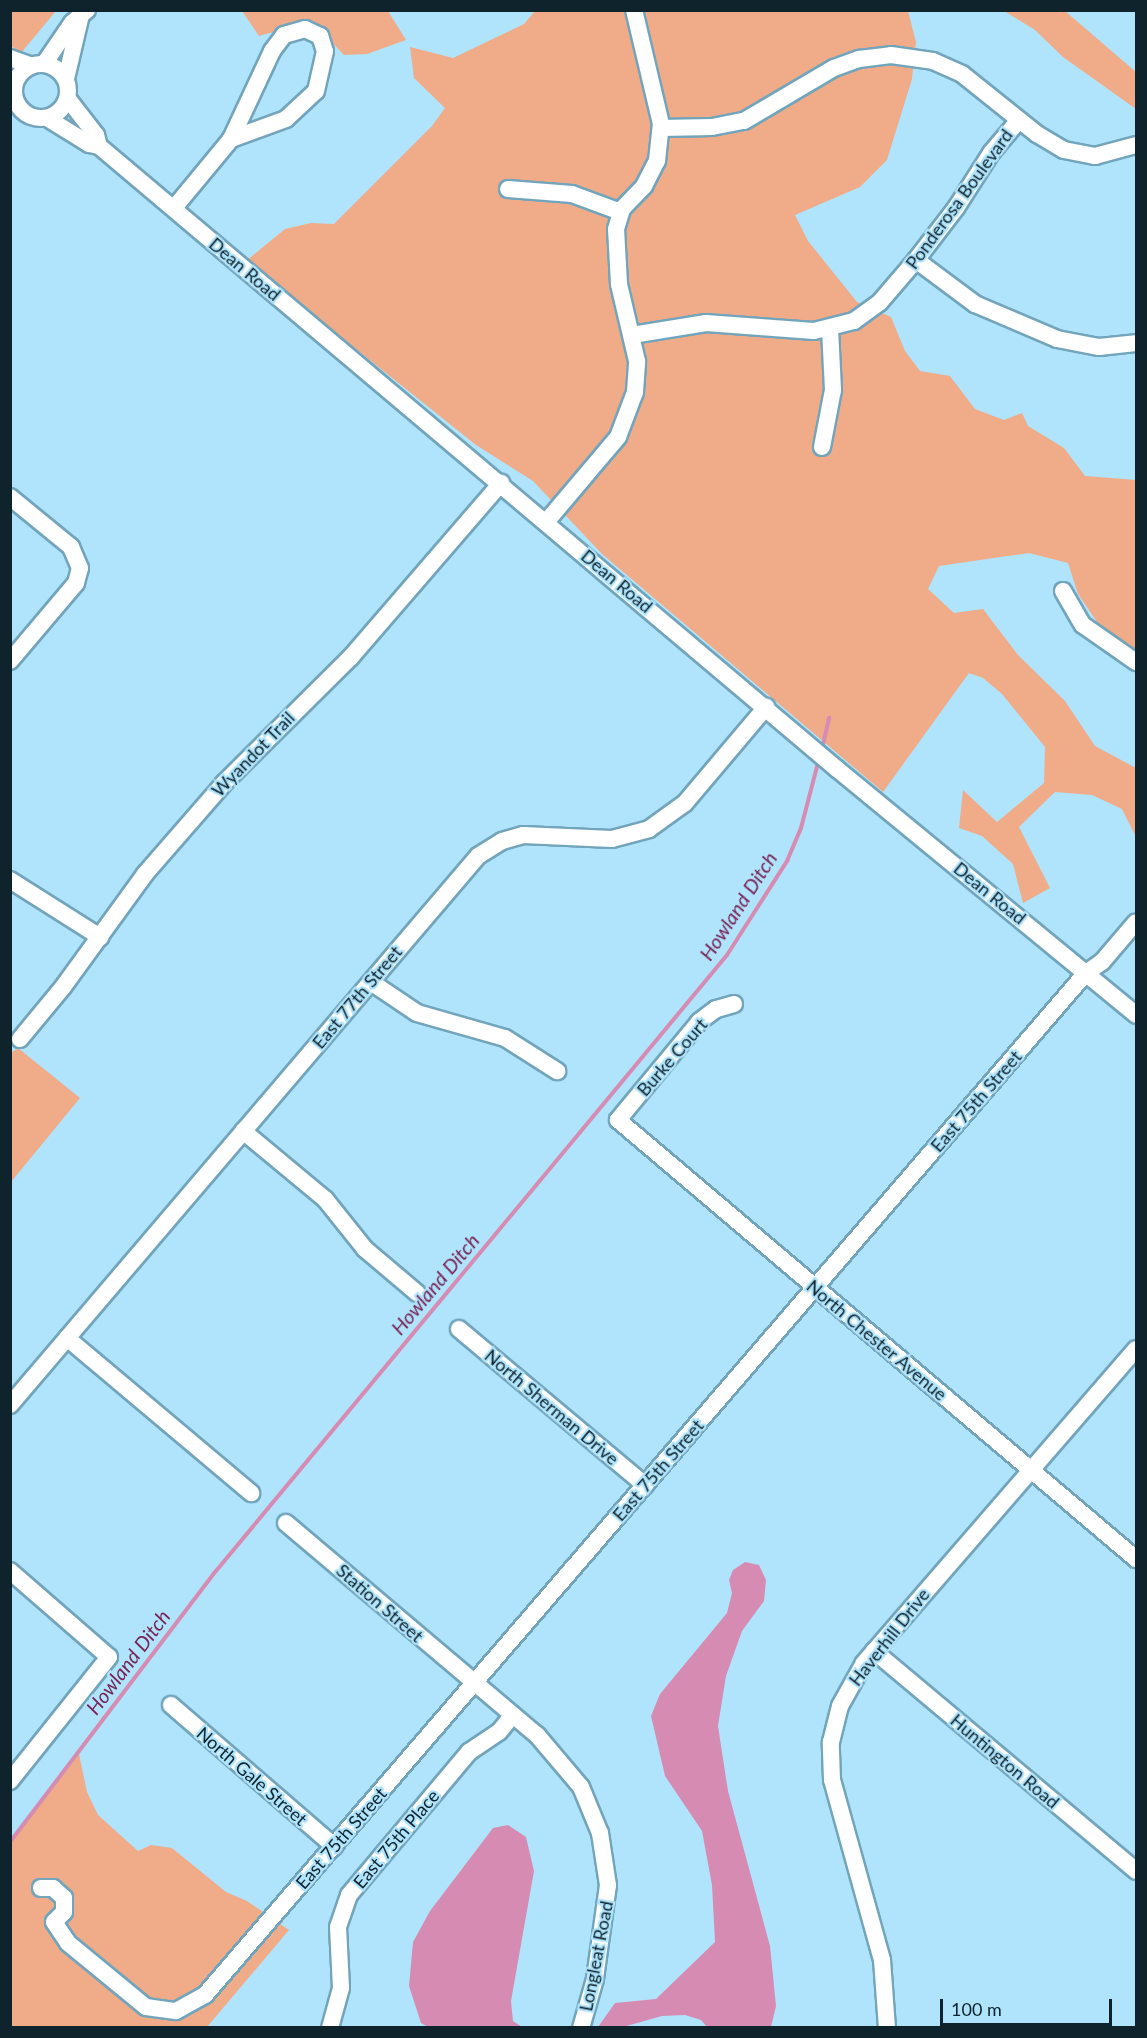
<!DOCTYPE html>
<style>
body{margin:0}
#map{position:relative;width:1147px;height:2038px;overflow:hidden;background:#b0e4fc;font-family:Lato,sans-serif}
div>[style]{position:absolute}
.green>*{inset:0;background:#f0ab88}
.water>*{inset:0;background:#d68cb2}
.stream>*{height:4px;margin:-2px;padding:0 2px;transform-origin:2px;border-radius:2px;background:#d68cb2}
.roads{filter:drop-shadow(2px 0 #72a5bc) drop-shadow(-2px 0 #72a5bc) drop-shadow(0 2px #72a5bc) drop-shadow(0 -2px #72a5bc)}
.minor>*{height:16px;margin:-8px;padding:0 8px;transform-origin:8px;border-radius:8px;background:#fff}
.minor>.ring{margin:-8px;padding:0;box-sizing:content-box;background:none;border:16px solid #fff;border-radius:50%}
span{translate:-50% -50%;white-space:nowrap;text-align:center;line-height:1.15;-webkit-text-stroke:4.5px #b0e4fc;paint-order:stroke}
.street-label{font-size:18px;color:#0e232c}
.water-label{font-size:20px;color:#782355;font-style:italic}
.frame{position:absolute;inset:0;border:12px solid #0e232c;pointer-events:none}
.scale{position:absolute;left:940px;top:1999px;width:172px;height:27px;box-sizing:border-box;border:3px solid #0e232c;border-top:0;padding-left:8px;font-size:18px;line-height:21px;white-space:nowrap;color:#0e232c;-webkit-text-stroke:4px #b0e4fc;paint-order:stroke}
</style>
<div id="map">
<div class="green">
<div style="clip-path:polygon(10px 11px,56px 11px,21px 53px,11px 46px)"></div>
<div style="clip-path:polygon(242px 11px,388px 11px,406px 40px,367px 54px,344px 55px,312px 21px,259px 36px)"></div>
<div style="clip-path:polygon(535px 11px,908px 11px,916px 42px,912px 79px,887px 160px,860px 187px,795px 215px,808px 241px,857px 302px,891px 317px,905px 351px,920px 371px,950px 376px,975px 409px,1004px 420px,1022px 413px,1028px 426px,1064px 448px,1085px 476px,1136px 480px,1136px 651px,1099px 625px,1078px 594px,1068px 563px,1029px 553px,939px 566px,928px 589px,954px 613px,983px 609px,1018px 655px,1065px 701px,1095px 746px,1136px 768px,1136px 837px,1122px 809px,1092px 795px,1055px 792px,1019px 827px,1050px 888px,1023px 903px,1013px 864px,982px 836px,959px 828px,963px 790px,997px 822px,1044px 783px,1045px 747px,1002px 694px,983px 678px,969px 673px,883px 792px,602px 554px,533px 481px,476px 445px,246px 261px,285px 229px,311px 223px,334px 224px,432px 126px,445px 108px,414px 78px,410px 47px,453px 58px,524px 24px)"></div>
<div style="clip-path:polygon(1004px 11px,1065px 11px,1136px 72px,1136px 109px,1063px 57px,1035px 30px)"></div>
<div style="clip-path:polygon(18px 1048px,80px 1098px,11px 1182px,11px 1053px)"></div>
<div style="clip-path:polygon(79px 1754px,87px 1792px,98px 1815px,138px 1851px,151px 1845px,172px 1848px,226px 1892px,247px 1901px,289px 1930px,207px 2027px,11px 2028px,11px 1842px)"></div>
</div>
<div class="water">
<div style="clip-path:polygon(745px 1562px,759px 1565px,766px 1580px,764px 1601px,742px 1631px,726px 1676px,718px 1726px,728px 1791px,770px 1946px,776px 2006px,771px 2027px,707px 2027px,701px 2020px,685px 2015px,662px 2016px,623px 2027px,598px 2027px,615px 2003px,656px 1999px,715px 1942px,712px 1885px,702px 1831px,665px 1776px,651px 1716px,660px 1694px,727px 1613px,732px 1593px,729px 1580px,733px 1570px)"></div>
<div style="clip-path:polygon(508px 1825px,526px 1837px,534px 1871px,511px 2001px,513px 2021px,522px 2027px,428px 2027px,421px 2023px,409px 1986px,413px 1942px,430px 1911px,493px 1828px)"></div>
</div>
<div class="stream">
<div style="left:822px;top:749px;width:32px;rotate:-77deg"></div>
<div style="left:10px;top:1842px;width:340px;rotate:-52.8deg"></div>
<div style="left:216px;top:1571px;width:800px;rotate:-50.32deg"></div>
<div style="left:727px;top:955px;width:112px;rotate:-57.4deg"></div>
<div style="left:787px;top:861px;width:36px;rotate:-67deg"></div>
<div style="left:801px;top:828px;width:71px;rotate:-75.4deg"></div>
</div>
<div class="roads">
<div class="minor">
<div style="left:305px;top:29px;width:17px;rotate:25deg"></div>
<div style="left:320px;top:36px;width:16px;rotate:72deg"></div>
<div style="left:325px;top:51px;width:41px;rotate:102.7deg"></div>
<div style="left:316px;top:91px;width:41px;rotate:137deg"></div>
<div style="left:286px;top:119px;width:59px;rotate:160deg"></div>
<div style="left:231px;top:139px;width:97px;rotate:-65deg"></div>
<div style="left:272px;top:51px;width:20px;rotate:-53deg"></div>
<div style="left:284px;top:35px;width:22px;rotate:-16deg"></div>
<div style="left:10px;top:58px;width:23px;rotate:20deg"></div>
<div style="left:44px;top:64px;width:50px;rotate:-55.7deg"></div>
<div style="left:72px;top:23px;width:20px;rotate:-41deg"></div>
<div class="ring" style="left:14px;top:64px;width:38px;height:38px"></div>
<div style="left:66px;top:79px;width:62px;rotate:-76.9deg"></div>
<div style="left:68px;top:99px;width:46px;rotate:52.1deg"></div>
<div style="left:96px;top:135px;width:11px;rotate:75deg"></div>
<div style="left:47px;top:118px;width:49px;rotate:31.8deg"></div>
<div style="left:89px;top:144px;width:10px;rotate:11deg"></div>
<div style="left:99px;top:146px;width:966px;rotate:40.17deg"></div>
<div style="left:837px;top:769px;width:387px;rotate:39.4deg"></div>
<div style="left:661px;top:128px;width:51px;rotate:-1.1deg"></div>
<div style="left:712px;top:127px;width:33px;rotate:-11deg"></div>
<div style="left:744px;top:121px;width:104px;rotate:-30.5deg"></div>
<div style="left:834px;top:68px;width:27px;rotate:-20deg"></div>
<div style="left:859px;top:59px;width:32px;rotate:-7deg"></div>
<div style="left:891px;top:55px;width:42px;rotate:8.1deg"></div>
<div style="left:933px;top:61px;width:32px;rotate:24deg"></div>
<div style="left:962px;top:74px;width:96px;rotate:38.7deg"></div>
<div style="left:1037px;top:134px;width:31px;rotate:31deg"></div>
<div style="left:1064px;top:150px;width:32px;rotate:11deg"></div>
<div style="left:1095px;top:156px;width:42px;rotate:-15deg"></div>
<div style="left:508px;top:189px;width:64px;rotate:4.5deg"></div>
<div style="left:572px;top:194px;width:52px;rotate:20.2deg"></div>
<div style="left:174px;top:208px;width:89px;rotate:-50.4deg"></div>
<div style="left:916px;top:260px;width:74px;rotate:36.7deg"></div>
<div style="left:975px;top:304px;width:89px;rotate:23.1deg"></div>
<div style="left:1057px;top:339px;width:43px;rotate:10.8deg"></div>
<div style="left:1099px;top:347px;width:37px;rotate:-6deg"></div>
<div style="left:632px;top:335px;width:75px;rotate:-9.2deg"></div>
<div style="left:706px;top:323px;width:108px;rotate:4.2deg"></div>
<div style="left:814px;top:331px;width:41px;rotate:-14deg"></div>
<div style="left:854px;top:321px;width:32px;rotate:-36deg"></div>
<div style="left:880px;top:302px;width:55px;rotate:-49.4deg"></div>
<div style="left:916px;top:260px;width:66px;rotate:-52.4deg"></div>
<div style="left:956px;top:208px;width:65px;rotate:-57.5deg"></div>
<div style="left:991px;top:153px;width:43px;rotate:-49.7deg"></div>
<div style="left:822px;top:447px;width:58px;rotate:-79.1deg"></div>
<div style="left:833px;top:390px;width:61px;rotate:-92.8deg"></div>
<div style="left:10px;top:497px;width:79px;rotate:39.3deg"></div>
<div style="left:71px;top:547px;width:23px;rotate:67deg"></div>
<div style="left:80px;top:568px;width:16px;rotate:105deg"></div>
<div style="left:76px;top:583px;width:102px;rotate:130.2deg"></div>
<div style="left:547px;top:521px;width:110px;rotate:-49.8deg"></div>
<div style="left:618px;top:437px;width:48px;rotate:-69.3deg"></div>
<div style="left:635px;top:392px;width:31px;rotate:-86deg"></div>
<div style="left:637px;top:361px;width:79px;rotate:-103.2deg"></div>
<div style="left:619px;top:284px;width:55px;rotate:-93.1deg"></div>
<div style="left:616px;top:229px;width:21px;rotate:-73deg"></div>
<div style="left:622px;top:209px;width:32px;rotate:-46deg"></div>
<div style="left:644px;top:186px;width:28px;rotate:-63deg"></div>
<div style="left:657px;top:161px;width:37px;rotate:-84deg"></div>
<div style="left:661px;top:124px;width:117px;rotate:-103.3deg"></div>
<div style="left:1063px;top:591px;width:39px;rotate:60deg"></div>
<div style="left:1083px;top:625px;width:65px;rotate:34.9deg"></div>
<div style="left:10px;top:880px;width:107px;rotate:32.3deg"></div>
<div style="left:371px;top:982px;width:55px;rotate:34deg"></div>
<div style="left:417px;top:1013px;width:91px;rotate:15.9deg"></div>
<div style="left:505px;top:1038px;width:62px;rotate:32.4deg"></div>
<div style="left:734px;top:1004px;width:19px;rotate:164deg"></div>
<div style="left:716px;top:1009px;width:21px;rotate:143deg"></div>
<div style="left:699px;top:1022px;width:127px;rotate:129.6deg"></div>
<div style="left:618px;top:1120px;width:679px;rotate:40.28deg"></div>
<div style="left:20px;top:1039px;width:67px;rotate:-50.4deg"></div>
<div style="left:63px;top:987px;width:140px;rotate:-54deg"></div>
<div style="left:145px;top:874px;width:121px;rotate:-49deg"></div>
<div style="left:224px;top:783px;width:179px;rotate:-44.8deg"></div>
<div style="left:351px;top:657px;width:230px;rotate:-49.2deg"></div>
<div style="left:243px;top:1131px;width:107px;rotate:39.7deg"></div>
<div style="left:325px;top:1199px;width:64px;rotate:51.3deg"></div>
<div style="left:365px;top:1249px;width:68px;rotate:40.2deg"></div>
<div style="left:459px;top:1329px;width:243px;rotate:40deg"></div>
<div style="left:67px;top:1338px;width:241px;rotate:40.1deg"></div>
<div style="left:10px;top:1405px;width:721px;rotate:-49.55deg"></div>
<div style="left:478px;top:856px;width:28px;rotate:-32deg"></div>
<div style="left:502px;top:841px;width:22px;rotate:-16deg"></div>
<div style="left:523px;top:835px;width:89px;rotate:2.6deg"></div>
<div style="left:612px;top:839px;width:38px;rotate:-15deg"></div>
<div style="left:649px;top:829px;width:44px;rotate:-35.8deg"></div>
<div style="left:685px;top:803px;width:126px;rotate:-49.8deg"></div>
<div style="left:286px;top:1523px;width:329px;rotate:40.2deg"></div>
<div style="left:537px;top:1735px;width:68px;rotate:49.8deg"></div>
<div style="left:581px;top:1787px;width:50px;rotate:67.6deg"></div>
<div style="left:600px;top:1833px;width:53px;rotate:81.3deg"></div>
<div style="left:608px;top:1885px;width:95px;rotate:97.9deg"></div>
<div style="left:595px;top:1979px;width:51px;rotate:105.9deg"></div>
<div style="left:10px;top:1571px;width:131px;rotate:41deg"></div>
<div style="left:109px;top:1657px;width:159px;rotate:128.6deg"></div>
<div style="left:874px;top:1651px;width:342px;rotate:40deg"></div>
<div style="left:171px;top:1705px;width:216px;rotate:40.9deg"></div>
<div style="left:41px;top:1888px;width:12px"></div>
<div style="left:53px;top:1888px;width:15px;rotate:42deg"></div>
<div style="left:64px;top:1898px;width:14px;rotate:90deg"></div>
<div style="left:64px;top:1912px;width:14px;rotate:135deg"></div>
<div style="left:54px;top:1922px;width:25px;rotate:56deg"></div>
<div style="left:68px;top:1943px;width:101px;rotate:39.4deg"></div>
<div style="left:146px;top:2007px;width:30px;rotate:8deg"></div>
<div style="left:176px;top:2011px;width:33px;rotate:-29deg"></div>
<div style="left:205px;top:1995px;width:1349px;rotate:-49.24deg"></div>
<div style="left:1086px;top:973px;width:19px;rotate:-35deg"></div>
<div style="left:1102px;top:962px;width:52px;rotate:-49.6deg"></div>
<div style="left:330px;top:2028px;width:41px;rotate:-74.6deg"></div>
<div style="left:341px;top:1988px;width:61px;rotate:-92.8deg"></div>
<div style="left:338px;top:1927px;width:34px;rotate:-71deg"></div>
<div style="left:349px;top:1895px;width:187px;rotate:-50deg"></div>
<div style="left:469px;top:1752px;width:36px;rotate:-34deg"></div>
<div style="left:499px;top:1732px;width:22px;rotate:-51deg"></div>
<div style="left:887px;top:2028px;width:68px;rotate:-94.2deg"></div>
<div style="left:882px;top:1960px;width:187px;rotate:-105.5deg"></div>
<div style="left:832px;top:1780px;width:38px;rotate:-92deg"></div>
<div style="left:831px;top:1742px;width:37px;rotate:-76deg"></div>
<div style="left:840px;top:1706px;width:49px;rotate:-60.8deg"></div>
<div style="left:864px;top:1663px;width:415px;rotate:-49.1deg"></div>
</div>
</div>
<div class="street-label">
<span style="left:959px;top:199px;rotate:-54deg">Ponderosa Boulevard</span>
<span style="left:245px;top:269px;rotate:40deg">Dean Road</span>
<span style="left:617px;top:581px;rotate:40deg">Dean Road</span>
<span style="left:253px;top:754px;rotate:-46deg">Wyandot Trail</span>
<span style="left:990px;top:893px;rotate:39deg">Dean Road</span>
<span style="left:357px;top:997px;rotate:-50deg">East 77th Street</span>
<span style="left:672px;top:1057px;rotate:-49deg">Burke Court</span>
<span style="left:976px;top:1101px;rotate:-49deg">East 75th Street</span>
<span style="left:877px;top:1340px;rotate:40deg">North Chester Avenue</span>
<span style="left:552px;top:1407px;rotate:40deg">North Sherman Drive</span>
<span style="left:658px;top:1470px;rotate:-49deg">East 75th Street</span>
<span style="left:380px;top:1603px;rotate:41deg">Station Street</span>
<span style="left:889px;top:1637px;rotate:-52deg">Haverhill Drive</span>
<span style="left:1005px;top:1761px;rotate:40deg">Huntington Road</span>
<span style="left:252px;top:1776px;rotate:41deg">North Gale Street</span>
<span style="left:341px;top:1838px;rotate:-49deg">East 75th Street</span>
<span style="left:396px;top:1839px;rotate:-50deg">East 75th Place</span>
<span style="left:596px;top:1956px;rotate:-79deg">Longleat Road</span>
</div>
<div class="water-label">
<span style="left:738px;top:906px;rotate:-57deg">Howland Ditch</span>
<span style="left:435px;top:1284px;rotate:-50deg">Howland Ditch</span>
<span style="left:128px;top:1662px;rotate:-53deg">Howland Ditch</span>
</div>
<div class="frame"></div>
<div class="scale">100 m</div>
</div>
